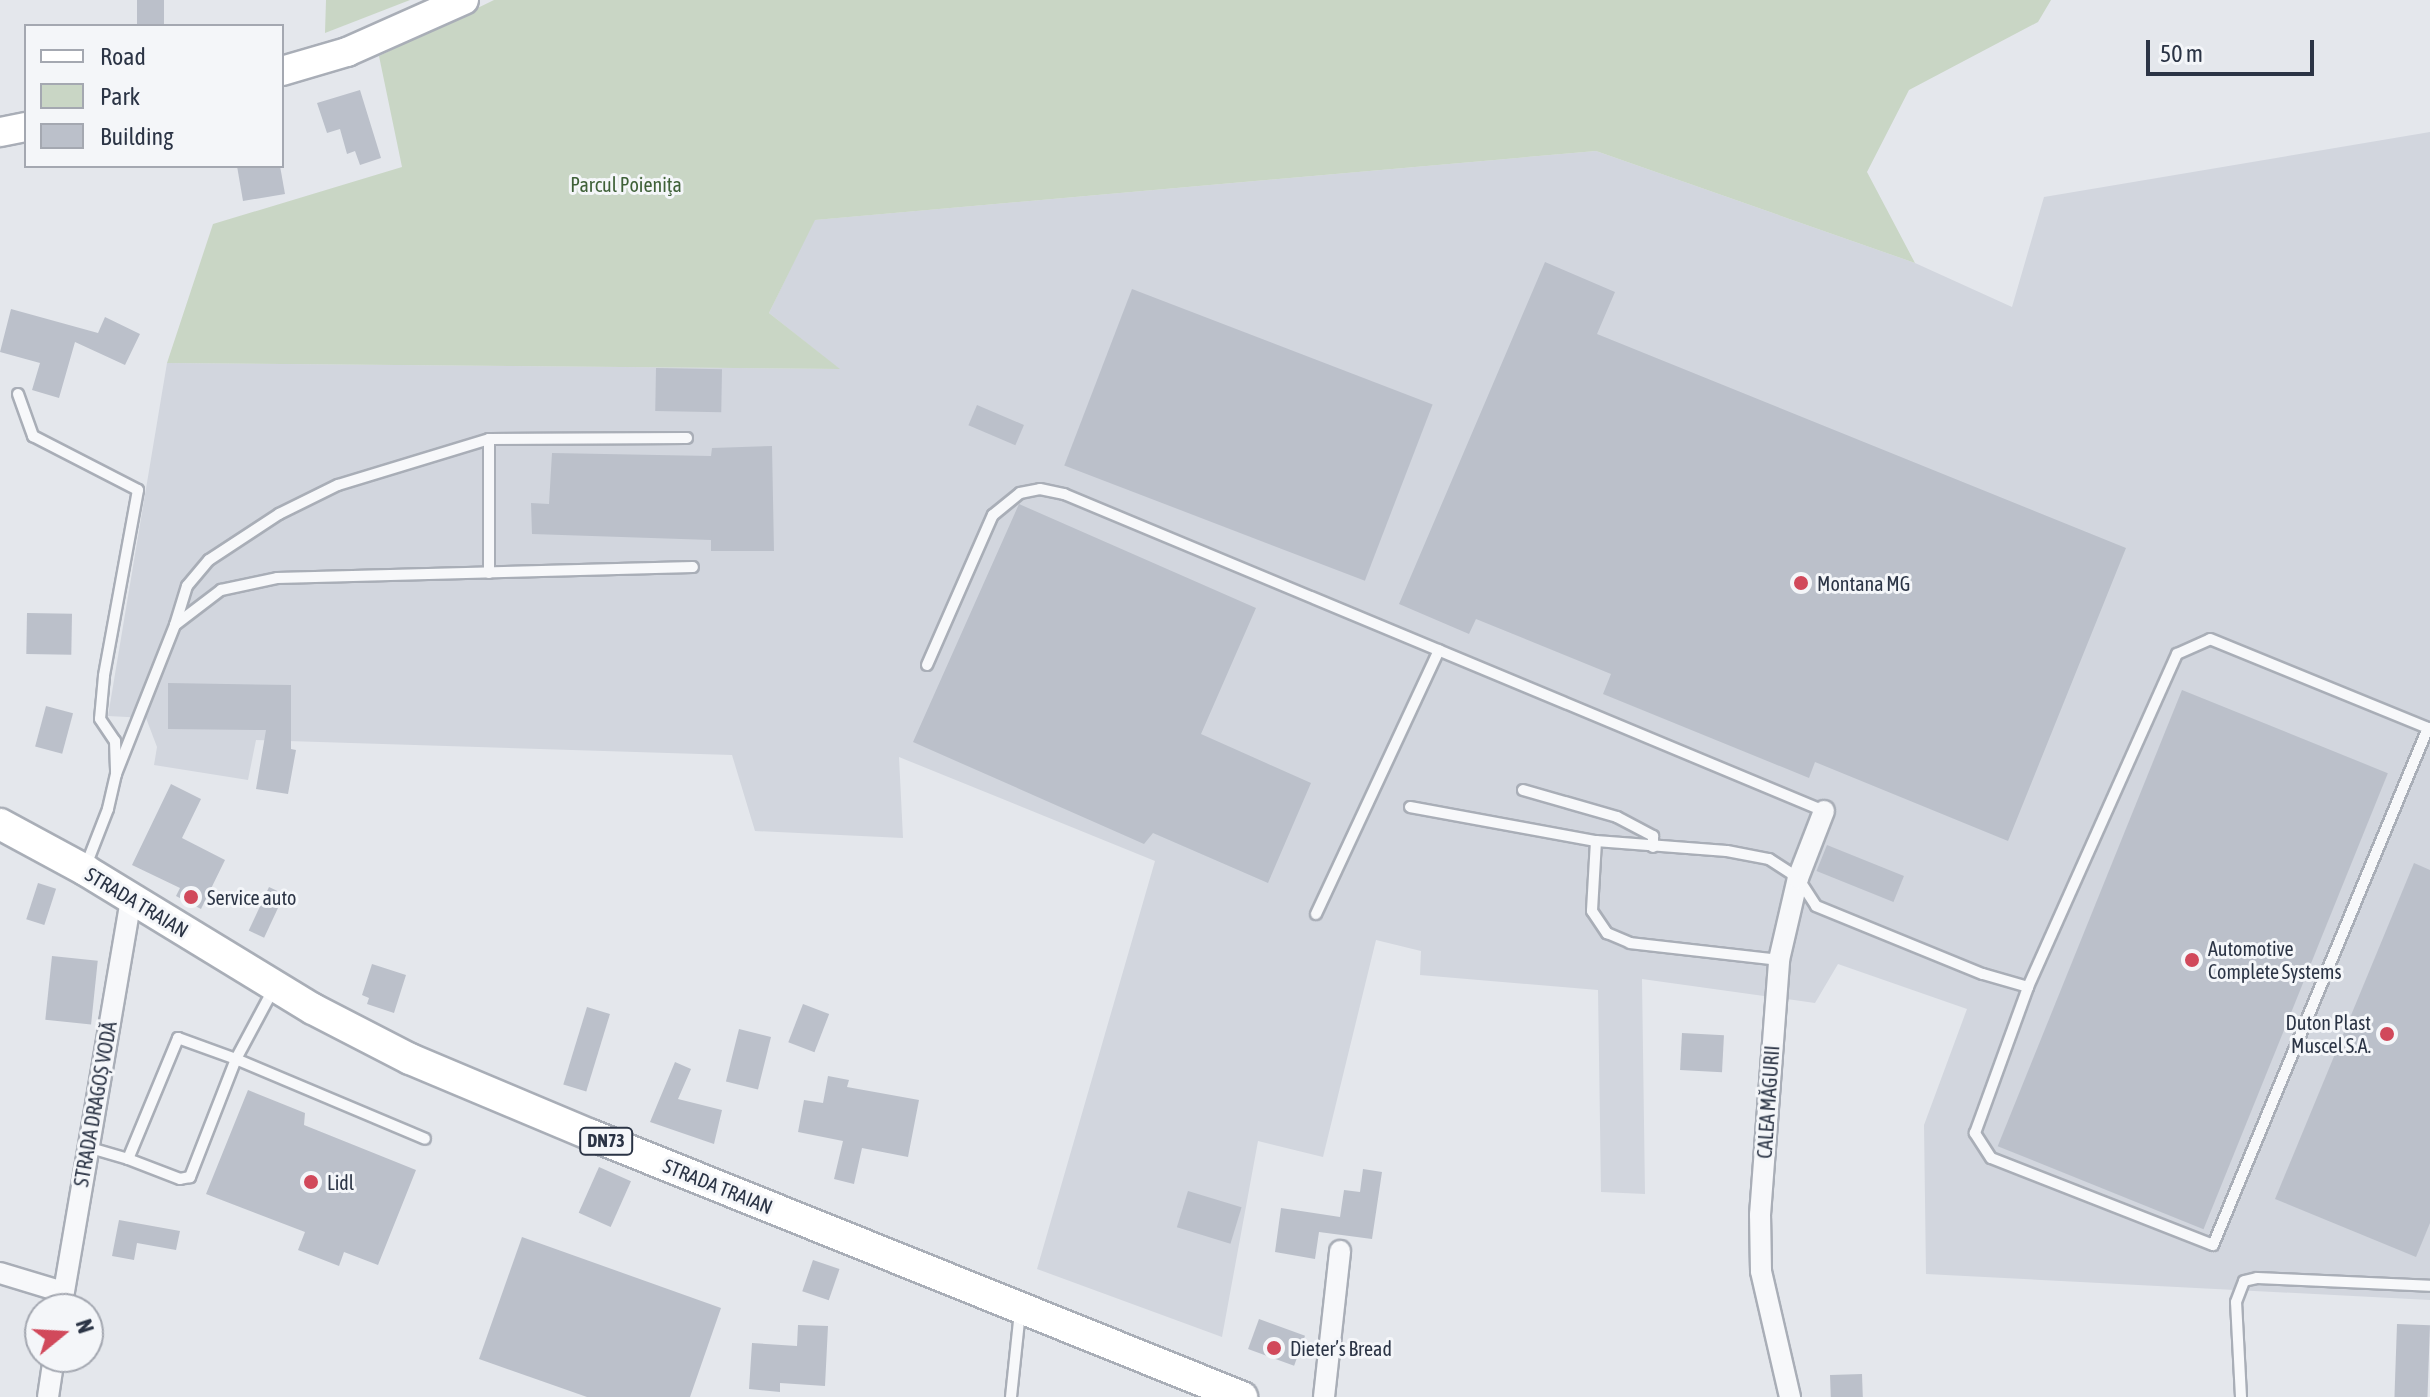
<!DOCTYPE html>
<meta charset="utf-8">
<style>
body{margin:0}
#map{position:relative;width:2430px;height:1397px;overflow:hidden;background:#e4e7ec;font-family:"Asap Condensed",sans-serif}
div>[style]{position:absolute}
.built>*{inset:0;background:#d2d6de}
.green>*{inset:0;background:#c9d6c5}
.building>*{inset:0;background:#bbc0ca;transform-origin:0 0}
.roads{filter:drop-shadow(2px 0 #a9aeb7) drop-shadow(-2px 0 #a9aeb7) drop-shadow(0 2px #a9aeb7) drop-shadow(0 -2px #a9aeb7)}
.lane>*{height:10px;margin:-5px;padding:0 5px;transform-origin:5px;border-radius:5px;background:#f7f8fa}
.street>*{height:20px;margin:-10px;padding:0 10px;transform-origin:10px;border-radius:10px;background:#f7f8fa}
.secondary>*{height:28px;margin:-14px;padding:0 14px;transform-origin:14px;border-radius:14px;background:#fff}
.primary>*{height:30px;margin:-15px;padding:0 15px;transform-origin:15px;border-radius:15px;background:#fff}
.dots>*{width:22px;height:22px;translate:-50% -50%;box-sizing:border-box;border:4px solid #f4f6f9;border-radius:50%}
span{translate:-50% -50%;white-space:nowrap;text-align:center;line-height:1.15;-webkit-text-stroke:6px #f4f6f9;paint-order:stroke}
.shield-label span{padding:2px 6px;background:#f4f6f9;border:2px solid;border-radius:6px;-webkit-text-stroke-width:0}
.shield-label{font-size:18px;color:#2b3445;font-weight:700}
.park-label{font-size:20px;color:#3f6138}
.poi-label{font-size:20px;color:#2b3445}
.left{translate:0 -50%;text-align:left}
.right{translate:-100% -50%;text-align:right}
.street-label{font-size:20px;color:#2b3445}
.legend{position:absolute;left:24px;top:24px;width:260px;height:144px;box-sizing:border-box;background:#f4f6f9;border:2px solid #a4a8b1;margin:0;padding:10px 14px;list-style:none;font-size:24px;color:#2b3445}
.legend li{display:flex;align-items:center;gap:16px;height:40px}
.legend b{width:40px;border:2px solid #a4a8b1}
.north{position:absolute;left:24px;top:1293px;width:80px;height:80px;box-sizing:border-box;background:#f4f6f9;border:2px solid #a4a8b1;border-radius:50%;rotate:72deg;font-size:22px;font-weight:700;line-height:32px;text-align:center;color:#2b3445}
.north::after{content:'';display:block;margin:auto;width:28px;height:36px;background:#d1495b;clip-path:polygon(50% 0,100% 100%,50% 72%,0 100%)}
.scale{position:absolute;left:2146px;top:40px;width:168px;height:36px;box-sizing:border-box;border:4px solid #2b3445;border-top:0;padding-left:10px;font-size:24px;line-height:28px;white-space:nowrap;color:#2b3445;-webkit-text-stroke:6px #f4f6f9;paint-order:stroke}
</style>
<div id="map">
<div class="built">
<div style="clip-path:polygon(2430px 132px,2430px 1300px,1926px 1274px,1924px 1125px,1967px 1009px,1838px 964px,1815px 1003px,1642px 979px,1645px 1194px,1601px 1192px,1598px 990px,1420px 975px,1421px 951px,1376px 940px,1323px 1157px,1258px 1141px,1222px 1337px,1037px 1269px,1155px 861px,899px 757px,903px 838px,755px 831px,732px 755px,256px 740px,248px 780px,154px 765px,157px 747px,146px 718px,108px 716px,167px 363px,839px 369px,769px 313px,814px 220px,1596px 151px,1915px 263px,2012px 307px,2044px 197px)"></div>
</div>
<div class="green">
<div style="clip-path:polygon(326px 0,410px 0,325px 33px)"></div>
<div style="clip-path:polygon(494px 0,2051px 0,2038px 22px,1909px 90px,1867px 172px,1915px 263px,1596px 151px,815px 220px,769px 313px,840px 369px,167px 363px,213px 224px,402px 167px,379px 56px)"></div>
</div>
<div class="building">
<div style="left:137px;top:0;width:27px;height:26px"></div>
<div style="clip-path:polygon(360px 90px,381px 158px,360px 165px,355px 151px,347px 154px,340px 129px,327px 133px,317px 103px)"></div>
<div style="clip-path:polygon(237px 166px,280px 166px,285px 194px,243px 201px)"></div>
<div style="clip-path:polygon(1545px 262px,1615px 292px,1597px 334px,2126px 548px,2008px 841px,1815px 762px,1809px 778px,1603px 694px,1611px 674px,1476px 619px,1469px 634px,1399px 604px)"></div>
<div style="left:1132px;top:289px;width:322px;height:189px;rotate:21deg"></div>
<div style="clip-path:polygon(11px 309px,98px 333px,105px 317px,140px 334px,125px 365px,75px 342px,59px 398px,32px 390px,40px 363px,0 352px)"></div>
<div style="left:656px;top:368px;width:66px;height:43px;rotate:1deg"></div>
<div style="left:977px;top:405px;width:51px;height:22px;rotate:23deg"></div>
<div style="clip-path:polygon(772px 446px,774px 551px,711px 551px,711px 540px,532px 534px,531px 503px,549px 504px,552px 453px,711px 456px,712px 448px)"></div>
<div style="clip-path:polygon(1019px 504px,1256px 608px,1201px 734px,1311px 783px,1268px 883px,1153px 833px,1144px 844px,913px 742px)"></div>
<div style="left:27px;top:613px;width:45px;height:41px;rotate:1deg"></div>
<div style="clip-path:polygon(168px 683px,291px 685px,291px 749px,296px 750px,288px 794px,256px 789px,266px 730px,168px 729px)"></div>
<div style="left:2182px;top:690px;width:222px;height:492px;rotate:22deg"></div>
<div style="left:46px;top:706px;width:28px;height:42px;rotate:15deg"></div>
<div style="clip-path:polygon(171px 784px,201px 799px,182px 838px,225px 860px,201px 909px,176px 896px,180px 888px,132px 865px)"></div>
<div style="left:1827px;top:845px;width:83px;height:28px;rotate:22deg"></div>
<div style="clip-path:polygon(2414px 863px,2430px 870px,2430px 1223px,2416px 1257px,2275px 1199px)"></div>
<div style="left:38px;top:883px;width:19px;height:38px;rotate:18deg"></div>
<div style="left:269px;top:887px;width:17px;height:48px;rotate:25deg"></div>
<div style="left:52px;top:956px;width:46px;height:64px;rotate:6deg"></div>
<div style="clip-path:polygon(372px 964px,406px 975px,394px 1013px,367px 1004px,369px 998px,362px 995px)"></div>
<div style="left:803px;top:1004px;width:28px;height:41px;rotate:21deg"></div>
<div style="left:587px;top:1007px;width:24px;height:81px;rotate:17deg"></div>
<div style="left:739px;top:1029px;width:33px;height:54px;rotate:14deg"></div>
<div style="left:1682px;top:1033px;width:42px;height:37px;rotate:3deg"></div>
<div style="clip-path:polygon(675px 1062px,691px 1069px,678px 1099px,722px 1110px,714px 1144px,650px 1122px)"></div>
<div style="clip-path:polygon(828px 1076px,849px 1080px,847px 1087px,919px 1100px,908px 1157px,862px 1148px,854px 1184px,834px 1179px,843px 1141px,798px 1132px,804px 1100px,823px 1103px)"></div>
<div style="clip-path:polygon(248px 1090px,305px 1113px,304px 1125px,416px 1170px,378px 1265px,344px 1252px,339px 1266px,298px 1250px,305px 1232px,206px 1194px)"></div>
<div style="left:599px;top:1167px;width:35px;height:50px;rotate:24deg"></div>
<div style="clip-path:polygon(1363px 1169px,1382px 1172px,1372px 1239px,1319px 1232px,1315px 1259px,1275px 1252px,1281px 1208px,1340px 1217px,1344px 1190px,1360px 1192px)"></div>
<div style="left:1188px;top:1191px;width:56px;height:38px;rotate:17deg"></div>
<div style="clip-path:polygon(119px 1220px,180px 1231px,176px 1250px,137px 1243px,134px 1260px,112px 1256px)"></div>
<div style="clip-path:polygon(522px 1237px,721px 1308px,690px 1397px,587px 1397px,479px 1359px)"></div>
<div style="left:813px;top:1260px;width:28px;height:33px;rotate:19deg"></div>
<div style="left:1259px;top:1319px;width:49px;height:32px;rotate:20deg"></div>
<div style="left:2397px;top:1324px;width:33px;height:73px;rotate:2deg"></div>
<div style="clip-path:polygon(798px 1325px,828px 1326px,825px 1386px,780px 1383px,780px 1392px,749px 1389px,752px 1343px,797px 1346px)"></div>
<div style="left:1862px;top:1374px;width:23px;height:32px;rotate:88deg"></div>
</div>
<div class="roads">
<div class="lane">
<div style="left:18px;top:394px;width:45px;rotate:70.3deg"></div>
<div style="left:33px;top:436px;width:118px;rotate:27.2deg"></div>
<div style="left:138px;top:490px;width:189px;rotate:100.4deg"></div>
<div style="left:104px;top:676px;width:43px;rotate:95.3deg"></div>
<div style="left:100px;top:719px;width:27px;rotate:56deg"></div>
<div style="left:115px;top:741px;width:33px;rotate:88deg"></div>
<div style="left:116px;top:774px;width:36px;rotate:103deg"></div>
<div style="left:108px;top:809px;width:63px;rotate:111.3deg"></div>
<div style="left:489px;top:573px;width:134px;rotate:-90deg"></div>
<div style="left:175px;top:625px;width:41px;rotate:-72.9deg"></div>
<div style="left:187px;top:586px;width:34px;rotate:-50deg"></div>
<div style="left:209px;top:560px;width:84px;rotate:-33.3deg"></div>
<div style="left:279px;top:514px;width:66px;rotate:-26.2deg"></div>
<div style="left:338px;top:485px;width:158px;rotate:-16.9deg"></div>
<div style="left:489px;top:439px;width:198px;rotate:-0.3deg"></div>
<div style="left:927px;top:665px;width:164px;rotate:-66.3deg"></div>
<div style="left:993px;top:515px;width:35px;rotate:-39deg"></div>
<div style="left:1020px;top:493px;width:20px;rotate:-11deg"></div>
<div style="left:1040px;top:489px;width:25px;rotate:12deg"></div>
<div style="left:1064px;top:494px;width:823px;rotate:22.64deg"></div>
<div style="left:116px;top:774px;width:160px;rotate:-68.4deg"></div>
<div style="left:175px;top:625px;width:58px;rotate:-37.3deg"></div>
<div style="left:221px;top:590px;width:57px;rotate:-12.1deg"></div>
<div style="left:277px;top:578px;width:416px;rotate:-1.5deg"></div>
<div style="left:1523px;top:790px;width:98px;rotate:16deg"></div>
<div style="left:1617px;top:817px;width:41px;rotate:27.8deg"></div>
<div style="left:1653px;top:836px;width:11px;rotate:90deg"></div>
<div style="left:1410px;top:807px;width:189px;rotate:10.4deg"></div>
<div style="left:1596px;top:841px;width:131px;rotate:4.4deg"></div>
<div style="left:1727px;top:851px;width:43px;rotate:10.8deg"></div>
<div style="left:1769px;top:859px;width:35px;rotate:33deg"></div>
<div style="left:1798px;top:878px;width:33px;rotate:57deg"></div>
<div style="left:1816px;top:906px;width:180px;rotate:22.2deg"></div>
<div style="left:1983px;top:974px;width:47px;rotate:16.1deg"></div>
<div style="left:2028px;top:987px;width:365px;rotate:-65.9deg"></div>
<div style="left:2177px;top:654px;width:36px;rotate:-24deg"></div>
<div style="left:2210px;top:639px;width:235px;rotate:22.2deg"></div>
<div style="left:2428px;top:728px;width:560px;rotate:112.58deg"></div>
<div style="left:2213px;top:1245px;width:238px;rotate:-158.6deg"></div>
<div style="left:1991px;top:1158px;width:30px;rotate:-123deg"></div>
<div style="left:1975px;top:1133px;width:155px;rotate:-70deg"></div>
<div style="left:1596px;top:841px;width:70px;rotate:93.3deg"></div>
<div style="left:1592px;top:911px;width:27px;rotate:56deg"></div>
<div style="left:1607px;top:933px;width:25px;rotate:23deg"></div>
<div style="left:1630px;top:943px;width:150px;rotate:6.5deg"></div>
<div style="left:1316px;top:914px;width:291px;rotate:-65deg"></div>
<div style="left:274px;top:988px;width:81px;rotate:118.2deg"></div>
<div style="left:236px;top:1059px;width:205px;rotate:22.9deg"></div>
<div style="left:87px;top:1147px;width:43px;rotate:16.3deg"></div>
<div style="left:128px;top:1159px;width:131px;rotate:-67.5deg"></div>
<div style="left:178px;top:1038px;width:62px;rotate:19.9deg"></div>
<div style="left:236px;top:1059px;width:127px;rotate:111.3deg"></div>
<div style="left:190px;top:1177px;width:10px;rotate:169deg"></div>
<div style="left:180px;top:1179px;width:56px;rotate:-159deg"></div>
<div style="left:1011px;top:1397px;width:85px;rotate:-84deg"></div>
<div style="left:2241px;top:1397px;width:95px;rotate:-93deg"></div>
<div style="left:2236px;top:1302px;width:22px;rotate:-69deg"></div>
<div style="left:2244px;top:1281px;width:13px;rotate:-13deg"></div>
<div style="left:2257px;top:1278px;width:173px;rotate:2.6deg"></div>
</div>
<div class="street">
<div style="left:0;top:1273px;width:66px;rotate:16.8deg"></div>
<div style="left:61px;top:1309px;width:416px;rotate:-80.3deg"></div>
<div style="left:48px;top:1397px;width:40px;rotate:-81.5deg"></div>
<div style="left:1324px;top:1397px;width:147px;rotate:-83.7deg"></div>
<div style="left:1790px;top:1397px;width:129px;rotate:-103deg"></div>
<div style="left:1761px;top:1271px;width:56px;rotate:-91deg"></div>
<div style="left:1760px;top:1215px;width:256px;rotate:-85.7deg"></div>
<div style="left:1779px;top:960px;width:84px;rotate:-77deg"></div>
<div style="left:1798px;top:878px;width:72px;rotate:-68.8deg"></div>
</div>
<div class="secondary">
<div style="left:282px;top:71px;width:68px;rotate:-16.3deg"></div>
<div style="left:347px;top:52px;width:128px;rotate:-24deg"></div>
<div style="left:0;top:132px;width:26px;rotate:-11deg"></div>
</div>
<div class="primary">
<div style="left:0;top:824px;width:97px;rotate:28.4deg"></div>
<div style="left:85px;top:870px;width:267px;rotate:31.4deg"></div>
<div style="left:313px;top:1009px;width:109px;rotate:27.3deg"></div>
<div style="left:410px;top:1059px;width:196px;rotate:22.8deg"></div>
<div style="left:591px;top:1135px;width:702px;rotate:21.92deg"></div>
</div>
</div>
<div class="dots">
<div style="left:1801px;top:583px;background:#d1495b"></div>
<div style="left:191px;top:897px;background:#d1495b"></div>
<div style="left:2192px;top:960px;background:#d1495b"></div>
<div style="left:2387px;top:1034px;background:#d1495b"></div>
<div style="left:311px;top:1182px;background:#d1495b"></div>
<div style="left:1274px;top:1348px;background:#d1495b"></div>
</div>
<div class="shield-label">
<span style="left:606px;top:1141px">DN73</span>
</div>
<div class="park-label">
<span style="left:626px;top:184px">Parcul Poieniţa</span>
</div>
<div class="poi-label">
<span class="left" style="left:1817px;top:583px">Montana MG</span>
<span class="left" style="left:207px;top:897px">Service auto</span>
<span class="left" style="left:2208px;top:960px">Automotive<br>Complete Systems</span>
<span class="right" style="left:2371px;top:1034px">Duton Plast<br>Muscel S.A.</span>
<span class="left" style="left:327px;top:1182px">Lidl</span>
<span class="left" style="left:1290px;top:1348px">Dieter’s Bread</span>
</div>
<div class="street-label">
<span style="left:137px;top:902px;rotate:31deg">STRADA TRAIAN</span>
<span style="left:1768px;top:1102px;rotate:-86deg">CALEA MĂGURII</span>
<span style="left:95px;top:1104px;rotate:-80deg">STRADA DRAGOȘ VODĂ</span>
<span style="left:718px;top:1186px;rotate:22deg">STRADA TRAIAN</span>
</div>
<ul class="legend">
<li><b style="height:10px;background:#fff"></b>Road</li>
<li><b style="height:22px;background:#c9d6c5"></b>Park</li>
<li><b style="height:22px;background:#bbc0ca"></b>Building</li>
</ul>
<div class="north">N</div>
<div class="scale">50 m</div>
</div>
